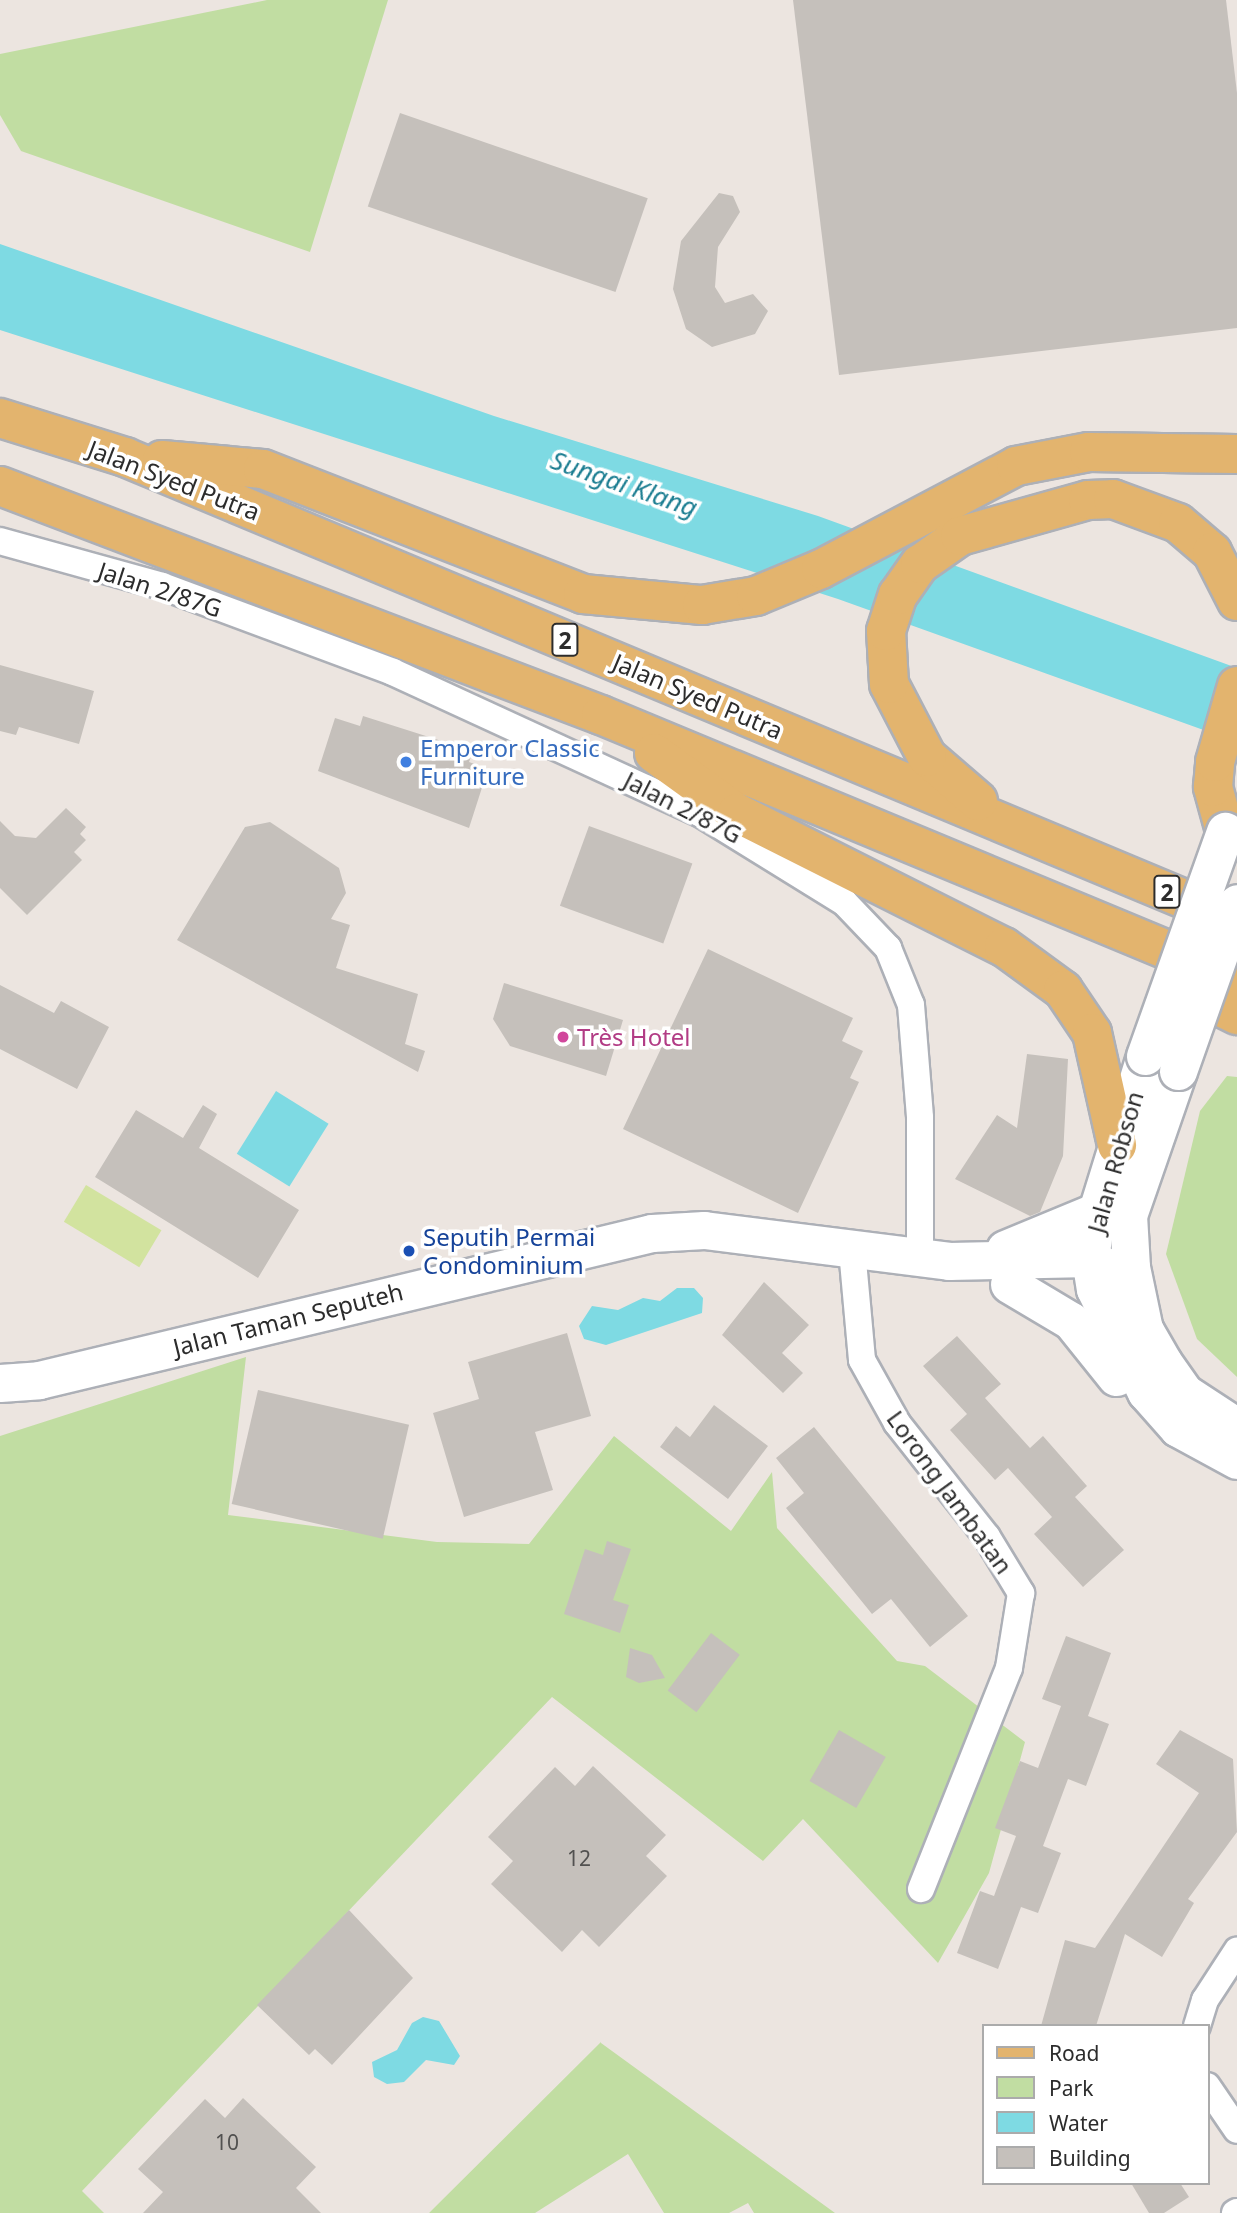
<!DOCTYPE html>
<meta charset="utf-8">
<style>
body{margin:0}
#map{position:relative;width:1237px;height:2213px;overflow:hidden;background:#ece5e0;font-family:"Noto Sans",sans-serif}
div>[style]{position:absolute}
.green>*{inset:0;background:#c1dda2}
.pitch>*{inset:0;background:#d2e39f;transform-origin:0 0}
.water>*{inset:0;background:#7edae3;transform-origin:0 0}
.building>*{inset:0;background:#c5c0bb;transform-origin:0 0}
.roads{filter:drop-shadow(2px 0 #adb0b7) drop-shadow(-2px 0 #adb0b7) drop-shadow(0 2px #adb0b7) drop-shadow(0 -2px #adb0b7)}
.street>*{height:26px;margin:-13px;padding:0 13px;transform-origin:13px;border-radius:13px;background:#fff}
.secondary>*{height:37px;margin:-18.5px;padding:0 18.5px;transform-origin:18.5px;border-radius:18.5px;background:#fff}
.primary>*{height:38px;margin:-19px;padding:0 19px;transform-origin:19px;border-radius:19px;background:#e3b46e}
.bridges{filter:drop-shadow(2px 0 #adb0b7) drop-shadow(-2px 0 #adb0b7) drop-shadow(0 2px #adb0b7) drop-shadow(0 -2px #adb0b7)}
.secondary-bridge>*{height:37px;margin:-18.5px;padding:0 18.5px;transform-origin:18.5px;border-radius:18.5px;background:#fff}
.dots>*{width:19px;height:19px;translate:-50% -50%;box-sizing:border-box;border:4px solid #fff;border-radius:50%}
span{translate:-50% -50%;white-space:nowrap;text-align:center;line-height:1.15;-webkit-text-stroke:7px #fff;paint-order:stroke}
.number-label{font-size:21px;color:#525150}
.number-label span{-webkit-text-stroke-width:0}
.shield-label span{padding:2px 5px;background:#fff;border:2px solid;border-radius:5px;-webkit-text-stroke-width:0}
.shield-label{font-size:23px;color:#2c2c2c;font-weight:700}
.street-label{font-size:24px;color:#2c2c2c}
.shop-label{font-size:24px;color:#366cbe}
.left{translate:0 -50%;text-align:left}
.hotel-label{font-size:24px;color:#b23c85}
.transit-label{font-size:24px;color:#164399}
.water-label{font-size:26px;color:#1b7d91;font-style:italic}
.legend{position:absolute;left:982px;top:2024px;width:228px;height:161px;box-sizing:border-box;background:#fff;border:2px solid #ababab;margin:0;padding:9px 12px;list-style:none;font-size:21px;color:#2c2c2c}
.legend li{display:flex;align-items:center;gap:14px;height:35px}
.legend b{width:35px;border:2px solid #ababab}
</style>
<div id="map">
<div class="green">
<div style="clip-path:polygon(267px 0,388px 0,310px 252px,21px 151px,0 115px,0 54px)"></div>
<div style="clip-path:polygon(1227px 1076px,1237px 1077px,1237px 1377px,1197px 1339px,1166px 1254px,1200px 1111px)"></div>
<div style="clip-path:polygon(246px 1357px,228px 1515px,437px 1542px,529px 1544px,614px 1436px,731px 1531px,772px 1472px,777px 1528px,897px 1661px,925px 1666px,1025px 1742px,989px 1873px,938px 1963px,803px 1819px,763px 1861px,552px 1697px,82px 2191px,104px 2213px,0 2213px,0 1436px)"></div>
<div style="clip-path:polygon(601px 2042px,601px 2043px,835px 2213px,754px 2213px,748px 2203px,729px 2213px,664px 2213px,628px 2154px,535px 2213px,429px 2213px)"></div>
</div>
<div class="pitch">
<div style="left:86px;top:1185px;width:88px;height:43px;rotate:31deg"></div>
</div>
<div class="water">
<div style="clip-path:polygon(0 244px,494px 416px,818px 516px,1237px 668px,1237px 742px,838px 599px,0 330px)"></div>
<div style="left:276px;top:1091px;width:62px;height:74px;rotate:32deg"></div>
<div style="clip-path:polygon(677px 1288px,694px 1288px,703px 1298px,702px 1313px,606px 1345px,584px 1339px,579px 1326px,592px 1306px,618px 1310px,643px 1298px,660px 1301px)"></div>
<div style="clip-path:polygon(423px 2017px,439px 2021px,460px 2056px,454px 2065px,426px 2060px,404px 2082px,387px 2084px,374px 2077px,372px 2062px,397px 2050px,412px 2023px)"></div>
</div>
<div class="building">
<div style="clip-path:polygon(793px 0,1226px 0,1237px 93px,1237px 328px,839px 375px)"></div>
<div style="left:400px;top:113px;width:262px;height:99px;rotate:19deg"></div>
<div style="clip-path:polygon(719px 193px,733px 196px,740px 212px,718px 247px,715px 287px,725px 303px,753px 294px,768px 311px,755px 334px,712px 347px,686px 329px,673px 289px,681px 241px)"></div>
<div style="clip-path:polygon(0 665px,94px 691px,79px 744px,19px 727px,16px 735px,0 731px)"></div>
<div style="clip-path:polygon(363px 716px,473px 751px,469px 762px,488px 769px,469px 828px,318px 771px,335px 718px,360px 726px)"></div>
<div style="clip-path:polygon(66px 808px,86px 827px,80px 834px,86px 840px,74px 852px,82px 860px,27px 915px,0 888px,0 821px,15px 836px,36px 838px)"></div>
<div style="clip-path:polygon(270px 822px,339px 868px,346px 893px,331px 919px,350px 925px,336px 968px,418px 994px,405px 1044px,425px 1051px,418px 1072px,177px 940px,245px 827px)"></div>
<div style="left:589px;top:826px;width:110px;height:85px;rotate:20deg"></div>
<div style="clip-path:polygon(708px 949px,853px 1018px,842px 1041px,863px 1051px,850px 1078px,859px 1082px,798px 1213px,623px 1129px)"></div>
<div style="clip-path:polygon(504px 983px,623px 1020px,606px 1076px,510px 1046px,493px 1019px)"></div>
<div style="clip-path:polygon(0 985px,54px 1013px,61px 1001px,109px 1027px,77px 1089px,0 1049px)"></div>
<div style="clip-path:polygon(1027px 1054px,1068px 1059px,1063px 1156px,1040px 1212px,1030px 1216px,955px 1179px,997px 1115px,1017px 1128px)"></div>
<div style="clip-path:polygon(203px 1105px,217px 1114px,199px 1148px,299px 1210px,258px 1278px,95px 1177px,136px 1110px,183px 1138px)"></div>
<div style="clip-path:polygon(764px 1282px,809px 1325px,782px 1353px,803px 1373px,783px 1393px,722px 1335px)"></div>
<div style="clip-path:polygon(567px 1333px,591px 1416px,535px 1432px,553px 1490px,464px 1517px,433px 1413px,479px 1399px,468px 1362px)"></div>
<div style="clip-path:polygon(957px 1336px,1001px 1384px,985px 1398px,1030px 1448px,1043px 1436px,1087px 1486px,1075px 1497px,1124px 1550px,1083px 1587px,1034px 1534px,1052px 1517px,1008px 1468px,995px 1480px,950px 1430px,967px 1414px,923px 1366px)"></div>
<div style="left:258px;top:1390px;width:155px;height:117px;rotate:13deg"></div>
<div style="clip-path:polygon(714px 1405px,768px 1446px,728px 1499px,660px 1447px,676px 1426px,690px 1437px)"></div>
<div style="clip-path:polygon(814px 1427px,968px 1616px,930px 1647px,891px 1599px,872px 1614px,786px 1508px,804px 1493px,776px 1458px)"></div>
<div style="clip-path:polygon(607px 1541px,631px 1549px,613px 1600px,629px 1605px,620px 1633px,564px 1614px,585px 1549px,603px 1555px)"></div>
<div style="left:711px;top:1633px;width:36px;height:72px;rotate:37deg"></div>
<div style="clip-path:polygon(1066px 1636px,1111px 1653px,1088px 1716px,1109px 1724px,1086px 1786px,1068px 1779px,1043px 1846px,1061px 1853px,1038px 1913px,1021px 1907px,998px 1969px,957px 1953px,980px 1891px,994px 1896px,1016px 1836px,995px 1828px,1020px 1761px,1038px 1768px,1061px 1706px,1042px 1699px)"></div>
<div style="clip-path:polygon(630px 1648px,652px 1655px,665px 1678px,639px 1683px,626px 1677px)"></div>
<div style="left:839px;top:1730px;width:54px;height:59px;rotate:30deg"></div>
<div style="clip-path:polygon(1180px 1730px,1233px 1759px,1237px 1832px,1188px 1899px,1194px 1903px,1162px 1957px,1125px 1934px,1096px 2026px,1041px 2026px,1065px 1940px,1095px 1948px,1199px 1793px,1156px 1764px)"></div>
<div style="clip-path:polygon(593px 1766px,666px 1835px,646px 1856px,667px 1876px,599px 1947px,582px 1930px,562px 1952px,491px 1884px,513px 1861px,488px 1837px,555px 1767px,575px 1786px)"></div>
<div style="clip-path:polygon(349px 1910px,413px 1978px,332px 2065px,315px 2049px,309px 2055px,257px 2005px)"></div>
<div style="clip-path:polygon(243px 2098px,316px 2167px,296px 2188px,321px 2213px,143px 2213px,163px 2192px,138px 2169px,205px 2099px,225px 2118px)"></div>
<div style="clip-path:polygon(1131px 2183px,1180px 2183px,1189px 2197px,1164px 2213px,1149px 2213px)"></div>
</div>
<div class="roads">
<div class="street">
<div style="left:0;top:541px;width:168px;rotate:15.5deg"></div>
<div style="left:162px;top:586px;width:246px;rotate:20.4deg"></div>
<div style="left:393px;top:672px;width:336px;rotate:24.7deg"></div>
<div style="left:698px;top:812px;width:172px;rotate:31.7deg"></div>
<div style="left:844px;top:902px;width:64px;rotate:46.3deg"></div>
<div style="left:888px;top:948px;width:61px;rotate:68deg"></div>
<div style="left:911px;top:1005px;width:113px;rotate:85.4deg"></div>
<div style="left:920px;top:1118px;width:141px;rotate:90deg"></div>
<div style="left:852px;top:1250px;width:110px;rotate:84.8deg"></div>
<div style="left:862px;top:1360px;width:72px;rotate:60.9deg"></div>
<div style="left:897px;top:1423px;width:145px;rotate:51.7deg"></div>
<div style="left:987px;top:1537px;width:66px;rotate:58.7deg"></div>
<div style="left:1021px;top:1593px;width:76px;rotate:99.1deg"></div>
<div style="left:1009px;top:1668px;width:238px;rotate:111.7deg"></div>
<div style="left:1197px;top:2026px;width:27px;rotate:-73deg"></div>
<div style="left:1205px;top:2000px;width:59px;rotate:-56.9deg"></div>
<div style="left:1207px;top:2086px;width:53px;rotate:55.7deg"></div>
<div style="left:1235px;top:2213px;width:2px;rotate:-27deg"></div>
</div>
<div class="secondary">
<div style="left:1145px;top:1056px;width:162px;rotate:107.2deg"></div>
<div style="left:1097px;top:1211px;width:48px;rotate:98.5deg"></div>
<div style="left:1090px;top:1258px;width:31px;rotate:81deg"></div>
<div style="left:1095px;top:1289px;width:115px;rotate:63.7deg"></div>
<div style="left:1146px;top:1392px;width:48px;rotate:48.4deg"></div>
<div style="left:1178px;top:1428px;width:67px;rotate:28.5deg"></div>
<div style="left:1178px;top:1071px;width:152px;rotate:109.1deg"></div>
<div style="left:1128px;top:1215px;width:52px;rotate:86.7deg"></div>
<div style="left:1131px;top:1267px;width:63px;rotate:78.2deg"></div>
<div style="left:1144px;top:1329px;width:38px;rotate:60deg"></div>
<div style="left:1163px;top:1362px;width:38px;rotate:55deg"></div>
<div style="left:1185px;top:1393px;width:62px;rotate:33.2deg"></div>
<div style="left:1005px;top:1249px;width:100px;rotate:-22.4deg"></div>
<div style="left:1009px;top:1284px;width:72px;rotate:30.8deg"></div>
<div style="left:1071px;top:1321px;width:72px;rotate:51.2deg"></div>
<div style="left:0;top:1383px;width:39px;rotate:-4deg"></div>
<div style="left:39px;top:1380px;width:630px;rotate:-13.49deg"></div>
<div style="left:652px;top:1233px;width:52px;rotate:-3.3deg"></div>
<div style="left:704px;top:1230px;width:247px;rotate:7.2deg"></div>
<div style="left:949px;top:1261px;width:141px;rotate:-1.2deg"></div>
<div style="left:1090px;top:1258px;width:26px;rotate:29deg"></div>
<div style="left:1113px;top:1271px;width:66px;rotate:61.9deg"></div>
</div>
<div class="primary">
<div style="left:0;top:418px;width:131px;rotate:17.3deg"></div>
<div style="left:125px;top:457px;width:1197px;rotate:22.65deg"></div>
<div style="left:162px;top:460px;width:101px;rotate:5.1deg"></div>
<div style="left:263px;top:469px;width:344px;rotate:21.3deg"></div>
<div style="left:583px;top:594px;width:120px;rotate:5.3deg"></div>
<div style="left:702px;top:605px;width:55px;rotate:-9.5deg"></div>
<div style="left:756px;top:596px;width:70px;rotate:-22.6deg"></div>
<div style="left:821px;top:569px;width:221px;rotate:-27.8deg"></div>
<div style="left:1016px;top:466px;width:74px;rotate:-10.9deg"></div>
<div style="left:1089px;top:452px;width:148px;rotate:0.8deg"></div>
<div style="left:0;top:486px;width:643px;rotate:20.86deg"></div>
<div style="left:601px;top:715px;width:689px;rotate:22.54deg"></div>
<div style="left:654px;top:753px;width:102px;rotate:35.9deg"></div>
<div style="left:737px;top:813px;width:299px;rotate:26.7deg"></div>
<div style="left:1004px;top:947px;width:73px;rotate:36.1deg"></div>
<div style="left:1063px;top:990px;width:52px;rotate:56deg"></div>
<div style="left:1092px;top:1033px;width:115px;rotate:77.4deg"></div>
<div style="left:978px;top:801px;width:67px;rotate:-139.2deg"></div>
<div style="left:927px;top:757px;width:82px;rotate:-117.5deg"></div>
<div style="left:889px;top:684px;width:53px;rotate:-93.2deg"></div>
<div style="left:886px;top:631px;width:38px;rotate:-72deg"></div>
<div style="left:898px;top:595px;width:38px;rotate:-55deg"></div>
<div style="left:920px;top:564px;width:49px;rotate:-35deg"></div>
<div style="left:960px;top:536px;width:133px;rotate:-15.7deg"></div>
<div style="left:1088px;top:500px;width:25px;rotate:-2deg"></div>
<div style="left:1113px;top:499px;width:69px;rotate:20.3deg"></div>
<div style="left:1178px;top:523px;width:45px;rotate:40.5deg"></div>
<div style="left:1212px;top:552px;width:55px;rotate:63deg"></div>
<div style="left:1225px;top:831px;width:46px;rotate:-105.3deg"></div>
<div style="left:1213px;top:787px;width:25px;rotate:-85deg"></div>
<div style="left:1215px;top:762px;width:79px;rotate:-73.9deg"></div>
<div style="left:1173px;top:983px;width:72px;rotate:26.6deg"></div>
</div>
</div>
<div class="bridges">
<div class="secondary-bridge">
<div style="left:1145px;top:1056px;width:239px;rotate:-70.4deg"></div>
<div style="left:1178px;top:1071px;width:178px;rotate:-70.6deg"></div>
</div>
</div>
<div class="dots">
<div style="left:406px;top:762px;background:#3f7fe0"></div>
<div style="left:563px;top:1037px;background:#d1479c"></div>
<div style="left:409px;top:1251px;background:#1a4fb4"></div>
</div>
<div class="number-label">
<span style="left:579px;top:1858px">12</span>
<span style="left:227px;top:2142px">10</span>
</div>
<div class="shield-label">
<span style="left:565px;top:640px">2</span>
<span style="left:1167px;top:892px">2</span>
</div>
<div class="street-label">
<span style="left:174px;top:480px;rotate:21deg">Jalan Syed Putra</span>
<span style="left:160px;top:589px;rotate:18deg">Jalan 2/87G</span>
<span style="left:698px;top:696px;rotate:23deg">Jalan Syed Putra</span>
<span style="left:683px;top:807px;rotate:27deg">Jalan 2/87G</span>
<span style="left:1115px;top:1162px;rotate:-74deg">Jalan Robson</span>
<span style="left:288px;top:1319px;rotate:-14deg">Jalan Taman Seputeh</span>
<span style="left:950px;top:1492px;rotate:54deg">Lorong Jambatan</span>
</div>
<div class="shop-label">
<span class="left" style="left:420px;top:762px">Emperor Classic<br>Furniture</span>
</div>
<div class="hotel-label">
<span class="left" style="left:577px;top:1037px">Très Hotel</span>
</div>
<div class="transit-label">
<span class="left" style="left:423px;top:1251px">Seputih Permai<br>Condominium</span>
</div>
<div class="water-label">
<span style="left:624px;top:484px;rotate:19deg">Sungai Klang</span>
</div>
<ul class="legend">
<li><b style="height:9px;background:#e3b46e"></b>Road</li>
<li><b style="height:19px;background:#c1dda2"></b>Park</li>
<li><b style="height:19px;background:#7edae3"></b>Water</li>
<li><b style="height:19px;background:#c5c0bb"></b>Building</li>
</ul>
</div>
